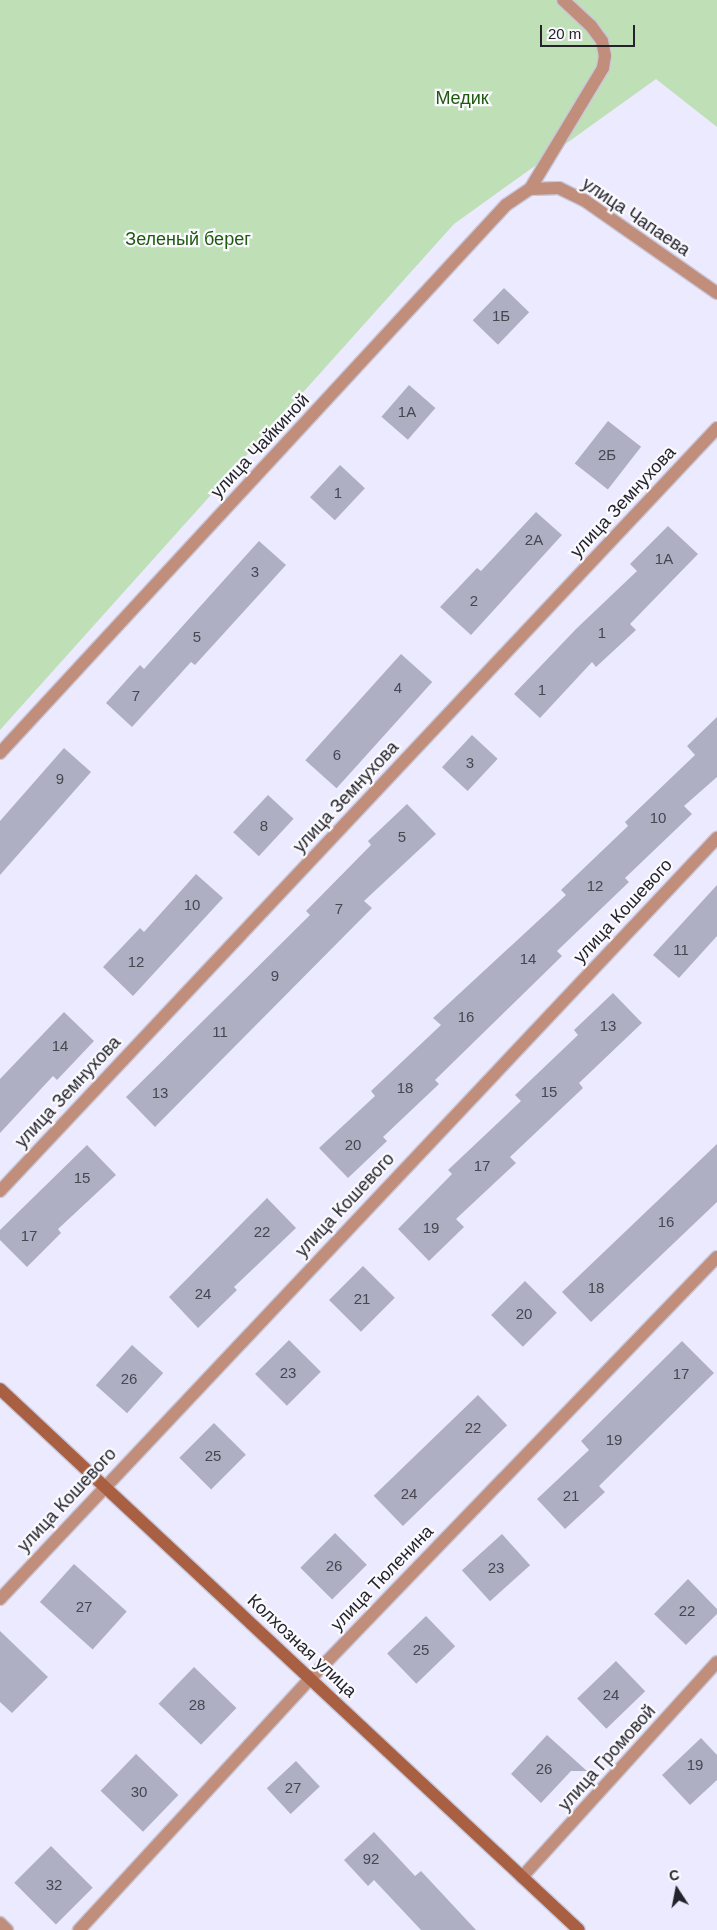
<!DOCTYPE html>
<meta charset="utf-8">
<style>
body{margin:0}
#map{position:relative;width:717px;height:1930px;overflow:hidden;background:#eceafe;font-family:Helvetica,sans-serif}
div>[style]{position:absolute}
.green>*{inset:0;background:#bfe0b7}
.building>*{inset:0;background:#afafc3;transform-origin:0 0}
.roads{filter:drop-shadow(1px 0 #c8c6d8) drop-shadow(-1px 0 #c8c6d8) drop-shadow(0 1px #c8c6d8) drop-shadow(0 -1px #c8c6d8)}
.service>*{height:12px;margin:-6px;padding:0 6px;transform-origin:6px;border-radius:6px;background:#c18e7b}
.minor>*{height:12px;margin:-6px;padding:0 6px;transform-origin:6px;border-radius:6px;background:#c18e7b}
.secondary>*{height:12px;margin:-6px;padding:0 6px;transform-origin:6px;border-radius:6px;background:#a85f42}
span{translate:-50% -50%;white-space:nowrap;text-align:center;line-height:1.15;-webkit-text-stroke:4.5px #faf9fe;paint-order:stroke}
.number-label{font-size:15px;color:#474651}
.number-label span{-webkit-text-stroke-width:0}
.park-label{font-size:18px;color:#1e5a0d}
.street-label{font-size:18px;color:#24232b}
.north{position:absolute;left:652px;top:1865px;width:50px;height:50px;-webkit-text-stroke:4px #faf9fe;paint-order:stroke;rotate:349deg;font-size:14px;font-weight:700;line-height:20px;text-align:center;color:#24232b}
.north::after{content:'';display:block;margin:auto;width:18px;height:22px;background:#24232b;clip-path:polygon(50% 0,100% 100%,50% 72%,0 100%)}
.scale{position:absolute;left:540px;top:25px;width:95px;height:22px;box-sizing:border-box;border:2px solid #24232b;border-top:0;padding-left:6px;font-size:15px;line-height:18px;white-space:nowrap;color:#24232b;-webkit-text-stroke:4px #faf9fe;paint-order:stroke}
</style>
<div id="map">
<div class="green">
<div style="clip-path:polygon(0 0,717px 0,717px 127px,656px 79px,454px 224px,0 730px)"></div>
</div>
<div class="building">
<div style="left:504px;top:288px;width:35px;height:45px;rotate:44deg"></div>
<div style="left:409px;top:385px;width:35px;height:42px;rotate:41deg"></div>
<div style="left:608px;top:421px;width:42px;height:54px;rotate:38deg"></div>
<div style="left:340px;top:465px;width:34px;height:44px;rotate:43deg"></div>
<div style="clip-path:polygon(536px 512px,562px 535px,471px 635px,440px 607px,477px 568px,481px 571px)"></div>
<div style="clip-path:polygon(668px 526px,698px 554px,630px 624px,636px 630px,596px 667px,592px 662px,540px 718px,514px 694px,576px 629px,637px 571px,630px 564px)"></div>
<div style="clip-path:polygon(259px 541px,286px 565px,195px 665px,191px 662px,132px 727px,106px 703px,140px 665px,144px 669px)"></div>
<div style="left:401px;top:654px;width:42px;height:143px;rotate:42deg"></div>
<div style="clip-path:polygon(717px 717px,717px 777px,684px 806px,692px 814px,625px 878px,629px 882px,557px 951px,562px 956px,435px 1080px,439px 1084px,383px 1137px,387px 1141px,348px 1178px,319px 1148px,375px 1096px,371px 1091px,441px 1025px,433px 1018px,566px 895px,561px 890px,628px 826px,625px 822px,695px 755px,687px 746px)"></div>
<div style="left:472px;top:735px;width:35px;height:44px;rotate:43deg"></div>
<div style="clip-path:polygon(64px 748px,91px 772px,0 875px,0 821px)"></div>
<div style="left:268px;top:795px;width:35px;height:51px;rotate:43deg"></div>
<div style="clip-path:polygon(407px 804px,436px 834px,364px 901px,372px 908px,155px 1127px,126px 1097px,310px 915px,306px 911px,371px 845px,368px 841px)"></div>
<div style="clip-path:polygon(196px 874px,223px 898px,133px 996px,103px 967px,140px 928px,144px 932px)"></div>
<div style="clip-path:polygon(717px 885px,717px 936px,679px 978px,653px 955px)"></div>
<div style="clip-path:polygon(613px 993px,642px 1023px,579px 1083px,583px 1088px,510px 1157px,516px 1163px,456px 1219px,464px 1227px,429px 1261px,398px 1229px,452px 1174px,448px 1170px,521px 1101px,515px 1095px,578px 1035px,574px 1030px)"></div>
<div style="clip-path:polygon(64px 1012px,94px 1041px,57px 1080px,53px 1076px,0 1133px,0 1079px)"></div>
<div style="clip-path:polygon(717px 1144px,717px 1202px,591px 1322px,562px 1292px)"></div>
<div style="clip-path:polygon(87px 1145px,116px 1175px,58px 1229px,61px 1233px,27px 1267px,0 1240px,0 1230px)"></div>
<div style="clip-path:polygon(267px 1198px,296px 1228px,234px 1287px,237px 1290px,198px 1328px,169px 1297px)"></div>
<div style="left:363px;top:1266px;width:45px;height:48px;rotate:45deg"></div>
<div style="left:525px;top:1281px;width:45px;height:48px;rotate:45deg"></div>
<div style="left:289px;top:1340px;width:45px;height:48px;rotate:45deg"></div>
<div style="clip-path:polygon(682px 1341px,714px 1373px,599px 1486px,605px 1492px,565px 1529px,537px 1499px,589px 1450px,581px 1441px)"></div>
<div style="left:132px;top:1345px;width:42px;height:54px;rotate:42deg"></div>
<div style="left:478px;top:1395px;width:42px;height:145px;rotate:46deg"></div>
<div style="left:214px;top:1423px;width:45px;height:49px;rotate:45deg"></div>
<div style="left:335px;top:1533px;width:45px;height:49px;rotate:45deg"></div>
<div style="left:502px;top:1534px;width:42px;height:54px;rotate:48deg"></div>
<div style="left:74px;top:1564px;width:71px;height:51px;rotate:42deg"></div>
<div style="clip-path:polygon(688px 1579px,717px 1609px,717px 1614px,686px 1645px,654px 1614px)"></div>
<div style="left:426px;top:1616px;width:42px;height:54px;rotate:46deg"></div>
<div style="clip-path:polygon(0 1631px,48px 1677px,12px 1713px,0 1702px)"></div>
<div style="left:616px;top:1661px;width:42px;height:54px;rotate:46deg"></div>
<div style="left:194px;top:1667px;width:59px;height:51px;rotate:44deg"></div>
<div style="clip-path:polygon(547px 1735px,587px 1771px,571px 1771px,541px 1803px,511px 1774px)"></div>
<div style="clip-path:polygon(701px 1738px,717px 1755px,717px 1780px,690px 1805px,662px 1775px)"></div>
<div style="left:136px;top:1754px;width:59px;height:51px;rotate:44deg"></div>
<div style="left:296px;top:1761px;width:35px;height:40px;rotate:47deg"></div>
<div style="clip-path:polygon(374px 1832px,415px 1876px,421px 1871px,476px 1930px,421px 1930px,374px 1880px,368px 1886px,344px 1860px)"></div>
<div style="left:51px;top:1846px;width:59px;height:52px;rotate:45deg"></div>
</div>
<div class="roads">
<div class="service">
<div style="left:530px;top:189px;width:141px;rotate:-58.9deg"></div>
<div style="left:603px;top:68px;width:12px;rotate:-81deg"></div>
<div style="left:605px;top:56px;width:15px;rotate:-101deg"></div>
<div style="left:602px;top:41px;width:19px;rotate:-126deg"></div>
<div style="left:591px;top:26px;width:38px;rotate:-137deg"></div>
</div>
<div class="minor">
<div style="left:0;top:753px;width:746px;rotate:-47.28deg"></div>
<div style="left:506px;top:205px;width:29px;rotate:-34deg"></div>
<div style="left:530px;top:189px;width:29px;rotate:-2deg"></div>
<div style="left:559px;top:188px;width:28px;rotate:26deg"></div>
<div style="left:584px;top:200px;width:162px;rotate:35deg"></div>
<div style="left:0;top:1191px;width:1047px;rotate:-46.78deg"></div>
<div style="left:0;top:1599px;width:1046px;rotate:-46.71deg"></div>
<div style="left:522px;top:1877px;width:290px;rotate:-47.8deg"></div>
<div style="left:0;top:1923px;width:10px;rotate:45deg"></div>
<div style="left:79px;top:1930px;width:343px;rotate:-47.4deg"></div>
<div style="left:311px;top:1678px;width:585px;rotate:-46.04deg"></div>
</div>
<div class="secondary">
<div style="left:0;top:1389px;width:792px;rotate:43.06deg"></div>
</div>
</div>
<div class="number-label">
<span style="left:501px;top:316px">1Б</span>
<span style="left:407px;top:412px">1А</span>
<span style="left:607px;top:455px">2Б</span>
<span style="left:338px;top:493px">1</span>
<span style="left:534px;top:540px">2А</span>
<span style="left:664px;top:559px">1А</span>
<span style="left:255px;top:572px">3</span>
<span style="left:474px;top:601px">2</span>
<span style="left:602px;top:633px">1</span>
<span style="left:197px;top:637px">5</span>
<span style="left:398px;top:688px">4</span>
<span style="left:542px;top:690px">1</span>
<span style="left:136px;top:696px">7</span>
<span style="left:337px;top:755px">6</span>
<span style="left:470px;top:763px">3</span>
<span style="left:60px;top:779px">9</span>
<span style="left:658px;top:818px">10</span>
<span style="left:264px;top:826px">8</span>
<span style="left:402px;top:837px">5</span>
<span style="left:595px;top:886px">12</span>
<span style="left:192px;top:905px">10</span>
<span style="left:339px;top:909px">7</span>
<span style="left:681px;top:950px">11</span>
<span style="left:528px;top:959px">14</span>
<span style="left:136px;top:962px">12</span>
<span style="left:275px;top:976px">9</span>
<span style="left:466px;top:1017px">16</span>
<span style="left:608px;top:1026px">13</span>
<span style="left:220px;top:1032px">11</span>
<span style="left:60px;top:1046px">14</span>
<span style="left:405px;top:1088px">18</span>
<span style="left:549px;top:1092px">15</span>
<span style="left:160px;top:1093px">13</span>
<span style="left:353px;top:1145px">20</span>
<span style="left:482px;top:1166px">17</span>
<span style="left:82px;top:1178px">15</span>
<span style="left:666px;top:1222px">16</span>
<span style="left:431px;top:1228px">19</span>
<span style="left:262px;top:1232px">22</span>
<span style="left:29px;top:1236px">17</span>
<span style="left:596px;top:1288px">18</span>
<span style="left:203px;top:1294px">24</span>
<span style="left:362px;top:1299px">21</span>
<span style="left:524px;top:1314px">20</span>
<span style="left:288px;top:1373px">23</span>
<span style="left:681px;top:1374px">17</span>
<span style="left:129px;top:1379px">26</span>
<span style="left:473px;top:1428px">22</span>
<span style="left:614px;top:1440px">19</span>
<span style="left:213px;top:1456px">25</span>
<span style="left:409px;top:1494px">24</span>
<span style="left:571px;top:1496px">21</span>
<span style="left:334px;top:1566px">26</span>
<span style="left:496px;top:1568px">23</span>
<span style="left:84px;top:1607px">27</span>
<span style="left:687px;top:1611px">22</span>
<span style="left:421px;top:1650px">25</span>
<span style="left:611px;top:1695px">24</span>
<span style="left:197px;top:1705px">28</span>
<span style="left:695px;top:1765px">19</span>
<span style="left:544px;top:1769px">26</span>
<span style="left:293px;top:1788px">27</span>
<span style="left:139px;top:1792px">30</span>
<span style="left:371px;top:1859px">92</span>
<span style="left:54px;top:1885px">32</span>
</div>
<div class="park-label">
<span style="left:462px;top:98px">Медик</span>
<span style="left:188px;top:239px">Зеленый берег</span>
</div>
<div class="street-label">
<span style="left:636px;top:217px;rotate:34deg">улица Чапаева</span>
<span style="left:260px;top:446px;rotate:-47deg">улица Чайкиной</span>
<span style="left:623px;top:502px;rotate:-47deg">улица Земнухова</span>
<span style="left:346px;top:797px;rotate:-47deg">улица Земнухова</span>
<span style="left:623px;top:911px;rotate:-47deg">улица Кошевого</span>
<span style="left:68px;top:1092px;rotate:-47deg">улица Земнухова</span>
<span style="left:345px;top:1205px;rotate:-47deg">улица Кошевого</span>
<span style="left:67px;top:1500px;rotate:-47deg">улица Кошевого</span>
<span style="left:382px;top:1578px;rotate:-46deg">улица Тюленина</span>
<span style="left:302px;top:1646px;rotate:43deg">Колхозная улица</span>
<span style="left:607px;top:1758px;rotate:-48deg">улица Громовой</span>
</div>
<div class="north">С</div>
<div class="scale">20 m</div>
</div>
